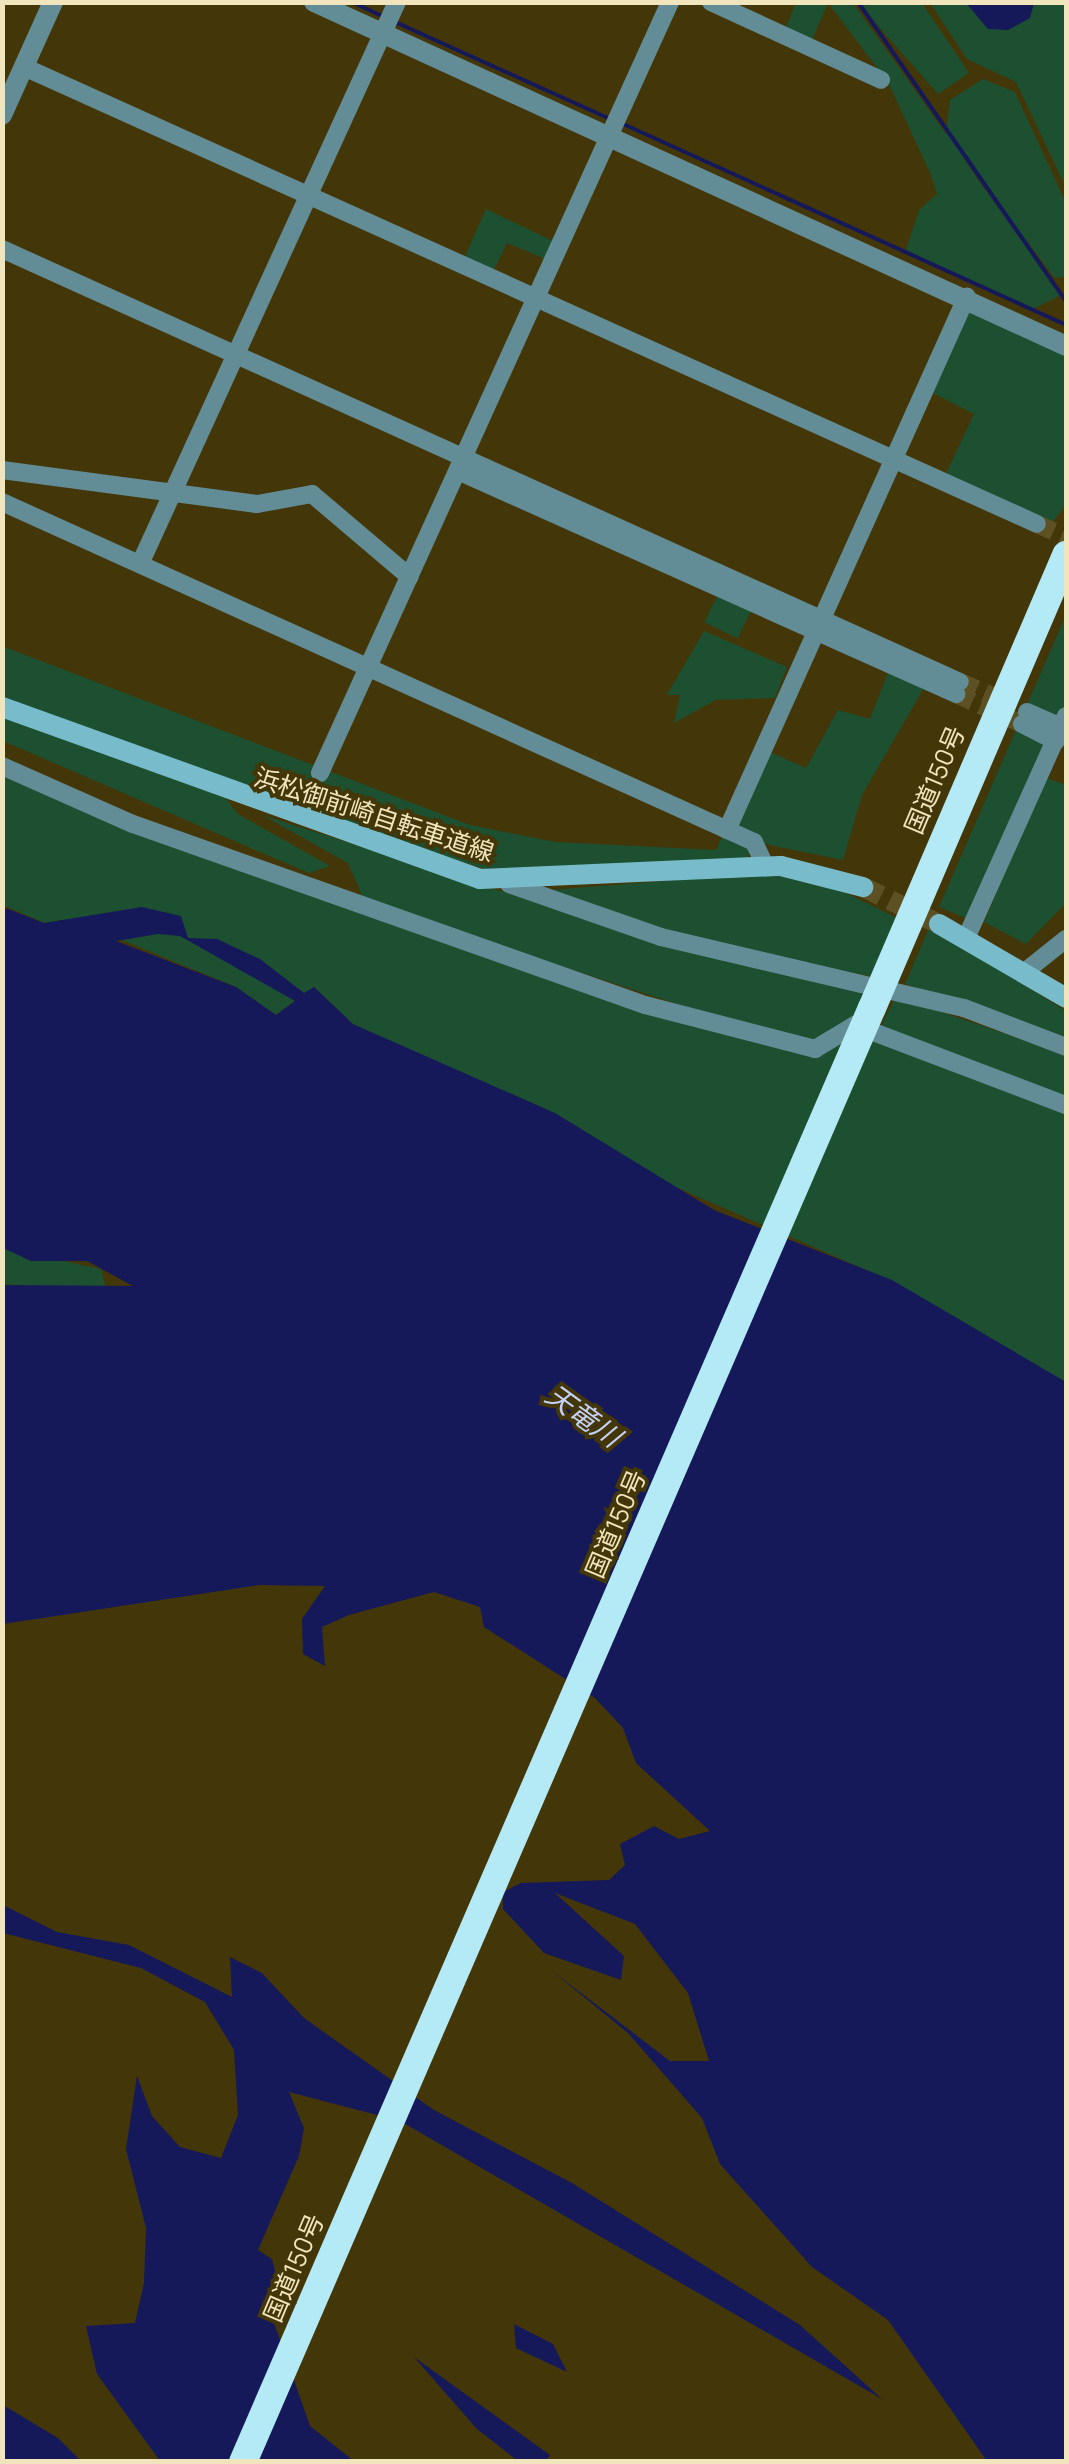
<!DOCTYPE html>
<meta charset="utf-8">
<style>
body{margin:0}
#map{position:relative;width:1069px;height:2464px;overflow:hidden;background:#433608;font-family:Manrope,"Noto Sans JP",sans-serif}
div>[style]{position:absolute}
.green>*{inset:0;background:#1d5030;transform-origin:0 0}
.water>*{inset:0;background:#151959}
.stream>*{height:4px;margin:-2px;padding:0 2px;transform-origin:2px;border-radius:2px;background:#151959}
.minor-tunnel>*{height:18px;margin-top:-9px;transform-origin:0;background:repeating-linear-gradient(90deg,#5d5023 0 18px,transparent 0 27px)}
.secondary-tunnel>*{height:20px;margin-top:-10px;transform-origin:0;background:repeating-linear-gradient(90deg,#5d5023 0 20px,transparent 0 30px)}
.minor>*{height:18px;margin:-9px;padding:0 9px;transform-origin:9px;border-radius:9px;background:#638d96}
.tertiary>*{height:20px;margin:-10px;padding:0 10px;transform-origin:10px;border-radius:10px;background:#638d96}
.secondary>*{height:20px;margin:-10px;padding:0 10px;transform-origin:10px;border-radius:10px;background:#78bccb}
.trunk>*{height:28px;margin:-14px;padding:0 14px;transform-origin:14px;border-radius:14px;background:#b4eaf6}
.trunk-bridge>*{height:28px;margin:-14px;padding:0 14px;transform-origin:14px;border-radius:14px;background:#b4eaf6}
span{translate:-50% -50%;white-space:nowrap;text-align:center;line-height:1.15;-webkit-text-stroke:8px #433608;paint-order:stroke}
.street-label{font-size:25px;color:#f1e5bd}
.water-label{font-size:28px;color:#c5d0f8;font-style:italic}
.frame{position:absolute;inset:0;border:5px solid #f1e5bd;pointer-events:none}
</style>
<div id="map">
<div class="green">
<div style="clip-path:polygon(796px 3px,853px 3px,946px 134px,950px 100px,983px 79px,1015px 92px,1066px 203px,1066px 277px,1055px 278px,959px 153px,1061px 295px,1031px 310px,905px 253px,919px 210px,937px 194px,931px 175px,888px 82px,828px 3px,809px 47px,783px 35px)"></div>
<div style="clip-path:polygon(858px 3px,922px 3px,969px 73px,938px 94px)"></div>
<div style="clip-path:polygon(930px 3px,1066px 3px,1066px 188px,1016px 82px,967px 59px)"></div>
<div style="clip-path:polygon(486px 209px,555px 242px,548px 260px,507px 243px,492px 274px,463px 261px)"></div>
<div style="clip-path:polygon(965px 301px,1066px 355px,1066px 504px,1048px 529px,942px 482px,974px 414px,925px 389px)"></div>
<div style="left:721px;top:588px;width:37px;height:38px;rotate:26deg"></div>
<div style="clip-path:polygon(1066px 615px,1066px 709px,968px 919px,939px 907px)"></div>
<div style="clip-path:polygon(704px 631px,787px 667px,775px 698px,716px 700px,674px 723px,680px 695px,667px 695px)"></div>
<div style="clip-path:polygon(2px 646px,470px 825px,556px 842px,716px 850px,763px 749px,806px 768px,838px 710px,870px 719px,891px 665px,928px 681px,862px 795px,843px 860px,754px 842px,746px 861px,490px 871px,210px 778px,238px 814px,330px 866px,309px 873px,3px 741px)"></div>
<div style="clip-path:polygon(2px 773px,298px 890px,760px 1031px,365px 902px,348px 863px,262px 815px,705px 956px,871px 991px,878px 1032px,896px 996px,1066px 1055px,1066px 1383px,871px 1272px,669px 1184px,353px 1024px,314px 987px,276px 1015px,236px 987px,71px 919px,44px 923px,3px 905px)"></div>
<div style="clip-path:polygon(1046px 778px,1066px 785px,1066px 903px,1026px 944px,984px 922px)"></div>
<div style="clip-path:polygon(766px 873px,824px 882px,897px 918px,874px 977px,723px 946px,536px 891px)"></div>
<div style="clip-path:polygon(930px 926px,1066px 1011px,1066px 1038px,905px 984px)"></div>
<div style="clip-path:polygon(2px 1248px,101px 1269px,107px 1292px,3px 1284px)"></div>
</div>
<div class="water">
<div style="clip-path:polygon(966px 3px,966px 2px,1034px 3px,1030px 18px,1008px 30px,988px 29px)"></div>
<div style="clip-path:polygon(evenodd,3px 907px,44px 923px,142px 907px,181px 916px,188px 938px,217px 939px,260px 959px,304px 993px,314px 987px,353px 1024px,555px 1113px,714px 1210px,892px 1280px,1066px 1382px,1066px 2461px,987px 2461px,888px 2320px,812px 2267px,720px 2164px,702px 2118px,628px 2033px,551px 1970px,670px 2061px,709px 2061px,688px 1993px,635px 1924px,555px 1893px,624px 1956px,621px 1980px,544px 1953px,503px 1909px,503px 1892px,521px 1883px,609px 1880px,625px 1865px,620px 1844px,654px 1826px,679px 1839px,710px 1831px,636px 1763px,623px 1728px,595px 1698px,484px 1627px,480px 1607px,434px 1592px,349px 1615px,322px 1627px,325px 1666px,303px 1654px,302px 1619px,325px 1586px,259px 1585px,3px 1624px,3px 1285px,133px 1286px,87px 1261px,31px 1261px,3px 1248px,3px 907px,158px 934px,180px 936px,295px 1001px,276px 1015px,236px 987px,116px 941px,158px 934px)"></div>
<div style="clip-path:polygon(3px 1905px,57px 1932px,129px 1945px,232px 1997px,230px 1957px,262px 1973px,304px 2018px,434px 2110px,572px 2183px,800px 2325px,882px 2399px,400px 2121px,289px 2092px,304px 2128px,299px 2156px,258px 2250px,272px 2259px,279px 2286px,272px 2317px,310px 2426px,354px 2461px,160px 2461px,97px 2374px,86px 2326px,135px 2323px,144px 2283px,146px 2228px,126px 2149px,137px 2076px,152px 2116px,180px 2147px,221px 2158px,238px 2115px,234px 2050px,205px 2002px,141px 1968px,3px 1933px)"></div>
<div style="clip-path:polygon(514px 2324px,553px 2344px,567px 2372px,516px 2348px)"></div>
<div style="clip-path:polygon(414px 2357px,550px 2455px,546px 2461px,518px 2461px,477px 2429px)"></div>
<div style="clip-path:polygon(3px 2405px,58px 2438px,81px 2461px,3px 2461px)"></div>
</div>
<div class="stream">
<div style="left:352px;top:2px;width:35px;rotate:25deg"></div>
<div style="left:858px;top:2px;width:364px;rotate:55.2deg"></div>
<div style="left:393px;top:21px;width:240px;rotate:24.3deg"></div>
<div style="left:621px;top:123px;width:489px;rotate:24.4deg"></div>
</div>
<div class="minor-tunnel">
<div style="left:1037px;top:524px;width:32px;rotate:24deg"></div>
<div style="left:960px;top:682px;width:55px;rotate:23.7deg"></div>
<div style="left:956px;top:694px;width:72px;rotate:24.4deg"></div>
</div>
<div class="secondary-tunnel">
<div style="left:863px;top:887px;width:85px;rotate:26deg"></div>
</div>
<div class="minor">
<div style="left:711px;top:2px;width:187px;rotate:24.6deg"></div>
<div style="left:24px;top:67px;width:1111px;rotate:24.28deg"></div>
<div style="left:2px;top:249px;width:1051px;rotate:24.32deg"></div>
<div style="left:2px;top:470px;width:257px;rotate:7.6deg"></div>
<div style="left:257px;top:504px;width:56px;rotate:-10.3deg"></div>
<div style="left:312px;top:494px;width:128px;rotate:40.3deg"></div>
<div style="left:458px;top:471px;width:546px;rotate:24.12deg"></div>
<div style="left:2px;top:502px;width:825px;rotate:24.33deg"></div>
<div style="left:754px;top:842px;width:26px;rotate:65deg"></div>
<div style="left:140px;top:564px;width:618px;rotate:-65.43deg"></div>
<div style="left:1027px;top:712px;width:43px;rotate:23.6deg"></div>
<div style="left:1022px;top:724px;width:38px;rotate:27deg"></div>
<div style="left:2px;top:766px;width:143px;rotate:23.9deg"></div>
<div style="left:133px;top:824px;width:543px;rotate:19.47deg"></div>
<div style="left:645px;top:1005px;width:176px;rotate:14.5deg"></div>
<div style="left:815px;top:1049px;width:47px;rotate:-31deg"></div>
<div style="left:855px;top:1025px;width:226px;rotate:20.8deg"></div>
<div style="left:320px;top:773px;width:847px;rotate:-65.58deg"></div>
<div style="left:727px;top:830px;width:585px;rotate:-65.8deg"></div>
<div style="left:509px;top:884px;width:161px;rotate:19.2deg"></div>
<div style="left:661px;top:937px;width:311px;rotate:13.2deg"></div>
<div style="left:964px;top:1008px;width:109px;rotate:20.9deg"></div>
<div style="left:967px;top:936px;width:241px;rotate:-65.8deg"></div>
<div style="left:1027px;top:970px;width:50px;rotate:-38.5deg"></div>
</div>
<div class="tertiary">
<div style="left:314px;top:2px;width:827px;rotate:24.58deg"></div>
<div style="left:2px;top:115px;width:124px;rotate:-65.7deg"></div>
</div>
<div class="secondary">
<div style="left:2px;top:707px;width:508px;rotate:19.79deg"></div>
<div style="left:480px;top:879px;width:301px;rotate:-2.5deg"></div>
<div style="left:781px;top:866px;width:85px;rotate:14.4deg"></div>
<div style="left:939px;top:924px;width:147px;rotate:30.2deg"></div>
</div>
<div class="trunk">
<div style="left:872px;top:1008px;width:493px;rotate:-66.8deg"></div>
</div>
<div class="trunk-bridge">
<div style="left:243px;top:2462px;width:1584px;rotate:-66.61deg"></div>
</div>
<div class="street-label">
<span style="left:935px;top:780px;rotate:-67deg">国道150号</span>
<span style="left:374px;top:815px;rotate:18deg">浜松御前崎自転車道線</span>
<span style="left:616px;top:1524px;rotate:-67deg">国道150号</span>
<span style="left:294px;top:2268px;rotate:-67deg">国道150号</span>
</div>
<div class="water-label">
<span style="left:584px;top:1415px;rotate:36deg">天竜川</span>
</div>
<div class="frame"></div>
</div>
